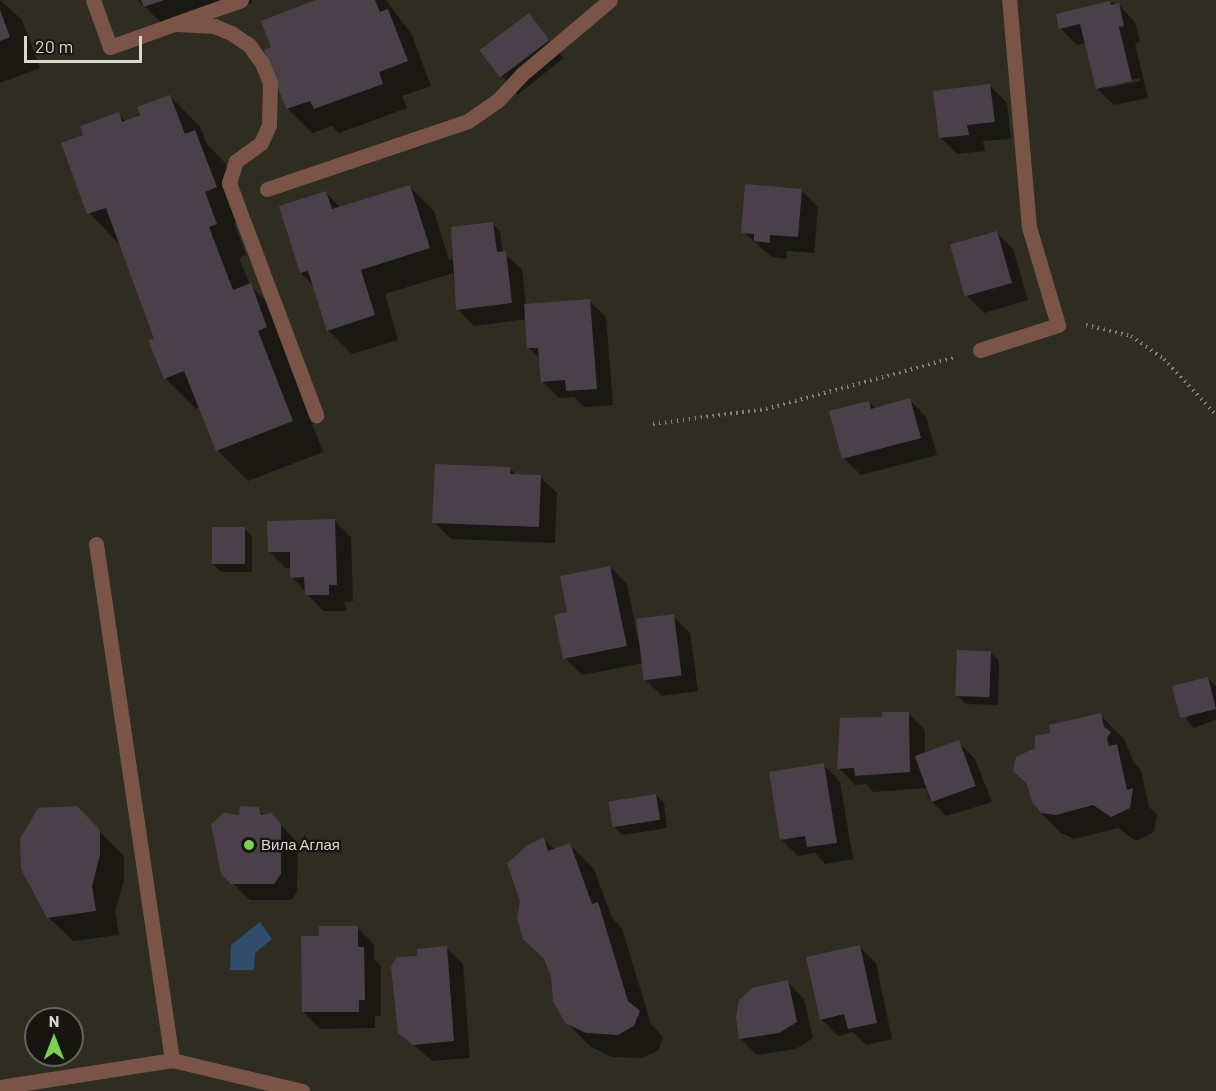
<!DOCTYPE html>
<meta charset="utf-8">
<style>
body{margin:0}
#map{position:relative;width:1216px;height:1091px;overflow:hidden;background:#2f2d22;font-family:Barlow,sans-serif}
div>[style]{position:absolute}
.water>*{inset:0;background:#304d6c}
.shadow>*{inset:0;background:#0007;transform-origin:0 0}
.building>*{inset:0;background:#494049;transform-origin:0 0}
.path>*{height:4px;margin-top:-2px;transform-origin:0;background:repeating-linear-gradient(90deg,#848379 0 1.5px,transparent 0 6px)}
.minor>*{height:15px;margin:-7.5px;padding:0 7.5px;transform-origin:7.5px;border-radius:7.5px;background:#7a5547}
.dots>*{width:16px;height:16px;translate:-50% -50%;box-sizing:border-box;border:3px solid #161510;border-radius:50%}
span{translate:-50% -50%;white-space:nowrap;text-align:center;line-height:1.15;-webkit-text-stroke:4.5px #161510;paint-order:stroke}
.poi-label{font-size:15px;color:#dad9d1}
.left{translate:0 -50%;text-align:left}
.north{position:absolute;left:24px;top:1007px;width:60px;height:60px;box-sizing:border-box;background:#161510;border:2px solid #64635d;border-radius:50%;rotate:0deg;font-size:16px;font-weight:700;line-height:24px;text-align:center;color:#dad9d1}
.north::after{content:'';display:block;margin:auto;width:21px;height:27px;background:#79d157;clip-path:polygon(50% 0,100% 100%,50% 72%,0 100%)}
.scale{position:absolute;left:24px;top:36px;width:118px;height:27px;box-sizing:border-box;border:3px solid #dad9d1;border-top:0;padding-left:8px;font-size:18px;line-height:21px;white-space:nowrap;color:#dad9d1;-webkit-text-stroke:4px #161510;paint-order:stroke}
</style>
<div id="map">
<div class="water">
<div style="clip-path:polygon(260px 922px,272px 939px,255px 953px,254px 970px,230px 970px,231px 945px)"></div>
</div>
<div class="shadow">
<div style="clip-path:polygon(0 0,22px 20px,40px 68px,0 83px)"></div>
<div style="clip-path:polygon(138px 0,251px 0,252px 3px,169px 31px)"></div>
<div style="clip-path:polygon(320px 0,386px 0,412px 35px,431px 86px,402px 96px,407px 108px,339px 133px,332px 126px,312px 133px,287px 108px,273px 48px)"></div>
<div style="clip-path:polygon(evenodd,1110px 2px,1119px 5px,1135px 22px,1140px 42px,1135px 44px,1148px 98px,1114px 105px,1097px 89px,1086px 43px,1077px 45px,1060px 28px,1110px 2px,1139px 78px,1140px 81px,1107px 88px,1107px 85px,1139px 78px)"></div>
<div style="left:529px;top:15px;width:55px;height:59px;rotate:51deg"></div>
<div style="clip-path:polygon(990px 86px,1007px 103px,1011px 139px,983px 141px,985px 151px,957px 154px,940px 137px)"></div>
<div style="clip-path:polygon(170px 96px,200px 127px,207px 144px,225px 163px,246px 218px,234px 223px,246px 255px,239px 258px,250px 285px,281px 316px,288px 361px,323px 452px,248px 481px,217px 450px,200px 407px,196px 409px,165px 378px,156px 340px,119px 244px,89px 213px,85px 136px,118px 114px,126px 122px)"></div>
<div style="clip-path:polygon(409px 186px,434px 211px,449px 260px,458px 259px,492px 223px,500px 231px,503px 253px,522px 269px,526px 305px,589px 301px,606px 317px,613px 405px,584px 407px,574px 397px,559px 398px,542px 381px,541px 360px,529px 348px,527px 319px,474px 326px,458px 309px,453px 273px,385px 294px,398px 340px,352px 354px,328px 330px,314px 286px,301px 273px,326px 193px,341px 208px)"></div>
<div style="clip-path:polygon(801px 190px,818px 207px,814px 253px,787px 251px,786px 259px,772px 257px,743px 232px)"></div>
<div style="clip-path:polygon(996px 232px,1013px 249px,1028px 300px,984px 313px,967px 296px)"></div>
<div style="clip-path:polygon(910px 400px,926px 417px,937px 455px,861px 475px,844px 459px,869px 402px,876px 409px)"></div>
<div style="clip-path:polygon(510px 468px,517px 476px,540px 477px,557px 493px,555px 543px,451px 539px,434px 522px)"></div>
<div style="clip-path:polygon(335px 521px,351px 537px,353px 601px,345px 602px,346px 611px,323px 611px,292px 577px,291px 568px,286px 568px,269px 551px)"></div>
<div style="clip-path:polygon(244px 528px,252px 537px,252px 572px,221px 572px,213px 564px)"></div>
<div style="clip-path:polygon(610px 567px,627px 584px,638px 640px,673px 616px,690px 633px,698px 691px,662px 696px,645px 679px,643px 663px,582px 675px,565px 658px,568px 613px)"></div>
<div style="clip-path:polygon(991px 653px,999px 661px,998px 705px,966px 704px,958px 696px)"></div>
<div style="clip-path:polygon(1208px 678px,1216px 686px,1216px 720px,1194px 728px,1186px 720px)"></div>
<div style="clip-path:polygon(908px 713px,925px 730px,925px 752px,958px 742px,975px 759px,992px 802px,946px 816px,929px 799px,926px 788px,873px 792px,866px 784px,855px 785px,839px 768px,883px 719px)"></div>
<div style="clip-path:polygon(1100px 715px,1125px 740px,1133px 762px,1141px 770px,1149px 807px,1157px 814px,1154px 832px,1136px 841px,1118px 828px,1074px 839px,1061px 833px,1036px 808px,1028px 784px,1036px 749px,1052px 734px)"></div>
<div style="clip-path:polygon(824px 765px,840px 782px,853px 859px,825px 864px,815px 853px,798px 856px,781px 839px)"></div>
<div style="clip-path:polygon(656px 795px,664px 803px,667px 828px,622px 835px,614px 826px)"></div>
<div style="clip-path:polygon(77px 808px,124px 856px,124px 880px,115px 911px,119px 935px,73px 941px,48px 917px)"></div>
<div style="clip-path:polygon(258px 809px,265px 816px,270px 814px,298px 843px,297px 892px,291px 900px,250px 900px,222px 873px,241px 816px)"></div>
<div style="clip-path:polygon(544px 839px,555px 850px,570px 845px,594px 869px,612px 918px,622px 928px,651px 1024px,663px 1037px,659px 1050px,643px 1058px,612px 1057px,591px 1047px,566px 1022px)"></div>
<div style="clip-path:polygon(357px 927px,374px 944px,374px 959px,381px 966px,381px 1016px,375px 1016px,375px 1028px,320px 1029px,303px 1012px,320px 937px)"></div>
<div style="clip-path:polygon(859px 946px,876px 963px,892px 1039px,866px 1045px,853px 1032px,838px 1036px,821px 1019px)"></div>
<div style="clip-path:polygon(446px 948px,463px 964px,470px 1058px,432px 1061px,399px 1032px,419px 957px)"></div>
<div style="clip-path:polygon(788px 982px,804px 999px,813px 1038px,796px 1049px,757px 1055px,740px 1038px)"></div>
</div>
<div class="building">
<div style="clip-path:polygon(141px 0,164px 0,144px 7px)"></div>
<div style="clip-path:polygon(316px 0,375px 0,380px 12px,388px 9px,408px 61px,379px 72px,383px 84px,314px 109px,310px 101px,286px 109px,264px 50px,271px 47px,261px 21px)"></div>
<div style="clip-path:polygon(1110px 1px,1111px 5px,1119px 3px,1124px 26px,1119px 27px,1132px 81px,1096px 89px,1080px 24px,1059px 29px,1056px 14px)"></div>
<div style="clip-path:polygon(0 10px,10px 37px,0 41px)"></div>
<div style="left:529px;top:13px;width:34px;height:62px;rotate:53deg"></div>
<div style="clip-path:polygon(990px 84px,995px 122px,967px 125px,969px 135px,939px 138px,933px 91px)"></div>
<div style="clip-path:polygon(170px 95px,185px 134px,195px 130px,217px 187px,205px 192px,217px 224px,209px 227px,233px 290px,251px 283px,267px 327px,258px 331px,293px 421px,216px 451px,184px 371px,164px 379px,148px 340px,154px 339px,106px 208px,87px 214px,61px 143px,83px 135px,80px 126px,119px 112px,122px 122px,140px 115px,137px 107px)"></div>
<div style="clip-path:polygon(745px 184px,802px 189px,798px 237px,770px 235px,770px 243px,754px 241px,754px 234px,741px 233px)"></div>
<div style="clip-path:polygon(410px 185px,430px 248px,361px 270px,375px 315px,327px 331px,308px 271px,300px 273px,279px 206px,326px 191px,332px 209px)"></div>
<div style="clip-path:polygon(493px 222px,497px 252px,506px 251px,512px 303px,456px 310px,451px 227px)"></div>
<div style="left:997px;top:231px;width:54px;height:49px;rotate:74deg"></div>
<div style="clip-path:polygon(590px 299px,597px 389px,566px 391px,565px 380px,541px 382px,538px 348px,527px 348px,524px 304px)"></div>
<div style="clip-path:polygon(910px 398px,921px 438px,842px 459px,829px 411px,869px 401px,871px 409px)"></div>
<div style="clip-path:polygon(435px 464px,511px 467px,510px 474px,541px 475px,539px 527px,432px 523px)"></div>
<div style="clip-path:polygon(335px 519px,337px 585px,329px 585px,329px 595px,305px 595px,304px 577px,290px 578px,290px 552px,268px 552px,267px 521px)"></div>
<div style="left:212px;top:527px;width:33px;height:37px"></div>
<div style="clip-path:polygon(610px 566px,627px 646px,563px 659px,554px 615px,567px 612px,560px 576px)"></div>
<div style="left:674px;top:614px;width:62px;height:38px;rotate:83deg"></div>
<div style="left:957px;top:650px;width:34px;height:46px;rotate:2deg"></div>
<div style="left:1208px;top:677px;width:33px;height:37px;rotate:76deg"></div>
<div style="clip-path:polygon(882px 712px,909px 712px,910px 772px,855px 776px,854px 768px,837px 769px,840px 718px,882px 717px)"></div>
<div style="clip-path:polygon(1101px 713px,1104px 727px,1111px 732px,1107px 738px,1109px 746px,1117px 744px,1127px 790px,1133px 788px,1130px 808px,1111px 817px,1093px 805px,1056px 815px,1041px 813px,1032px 802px,1027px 784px,1013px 771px,1016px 757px,1035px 748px,1035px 736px,1050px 733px,1049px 725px)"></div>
<div style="left:959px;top:740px;width:49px;height:47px;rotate:70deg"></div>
<div style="clip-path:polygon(824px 763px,837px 843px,807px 847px,805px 836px,780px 840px,769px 772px)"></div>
<div style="left:656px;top:794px;width:26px;height:48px;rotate:81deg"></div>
<div style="clip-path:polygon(77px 806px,100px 830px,100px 855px,92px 886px,96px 911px,47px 918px,21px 869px,20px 839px,38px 808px)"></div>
<div style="clip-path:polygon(240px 806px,259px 807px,261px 815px,271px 813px,281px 824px,281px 874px,274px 884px,231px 884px,221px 874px,211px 824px,224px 813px,239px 815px)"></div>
<div style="clip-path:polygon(544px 837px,548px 851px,570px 843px,592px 904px,598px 902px,628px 1001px,640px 1011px,634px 1026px,618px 1035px,586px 1033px,565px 1023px,553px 1001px,551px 977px,544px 959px,523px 939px,517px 918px,520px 901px,507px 863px,528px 845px)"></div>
<div style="clip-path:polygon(319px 926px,358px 926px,358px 947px,364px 947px,365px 1000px,359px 1000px,359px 1012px,302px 1012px,301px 936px,319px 936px)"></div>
<div style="clip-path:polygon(860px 945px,877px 1023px,848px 1029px,844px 1014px,820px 1020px,806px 957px)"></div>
<div style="clip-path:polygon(447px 946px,454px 1041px,413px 1045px,398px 1033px,391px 967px,397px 957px,417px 956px,417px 949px)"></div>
<div style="clip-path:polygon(788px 980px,797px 1022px,779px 1033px,739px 1039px,736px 1018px,739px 1000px,752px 988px)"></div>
</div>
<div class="path">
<div style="left:1086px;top:325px;width:46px;rotate:13.7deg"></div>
<div style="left:1131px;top:336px;width:40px;rotate:34.9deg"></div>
<div style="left:1164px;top:359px;width:76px;rotate:47.1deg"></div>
<div style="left:653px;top:424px;width:114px;rotate:-7.6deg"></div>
<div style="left:766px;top:409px;width:194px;rotate:-15.3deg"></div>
</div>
<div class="minor">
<div style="left:93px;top:0;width:50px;rotate:70.1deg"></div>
<div style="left:110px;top:47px;width:139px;rotate:-19.7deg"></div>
<div style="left:177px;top:24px;width:37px;rotate:3deg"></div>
<div style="left:214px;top:26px;width:18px;rotate:22deg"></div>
<div style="left:231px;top:33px;width:22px;rotate:34deg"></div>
<div style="left:249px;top:45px;width:22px;rotate:54deg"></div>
<div style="left:262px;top:63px;width:22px;rotate:68deg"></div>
<div style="left:270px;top:83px;width:42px;rotate:91.4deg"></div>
<div style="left:269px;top:125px;width:20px;rotate:114deg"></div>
<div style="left:261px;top:143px;width:31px;rotate:144deg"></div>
<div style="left:236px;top:161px;width:23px;rotate:108deg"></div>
<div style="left:229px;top:183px;width:248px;rotate:69.4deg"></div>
<div style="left:267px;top:189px;width:212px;rotate:-18.7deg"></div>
<div style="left:468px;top:121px;width:37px;rotate:-35deg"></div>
<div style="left:498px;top:100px;width:34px;rotate:-47deg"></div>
<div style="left:521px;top:75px;width:116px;rotate:-40.1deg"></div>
<div style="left:980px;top:350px;width:82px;rotate:-17.8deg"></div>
<div style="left:1058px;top:325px;width:102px;rotate:-106.5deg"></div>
<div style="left:1029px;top:227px;width:228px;rotate:-95deg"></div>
<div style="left:96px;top:544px;width:522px;rotate:81.62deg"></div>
<div style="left:0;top:1087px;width:174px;rotate:-8.9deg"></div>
<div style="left:172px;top:1060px;width:134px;rotate:13.4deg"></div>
</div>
<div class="dots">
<div style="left:249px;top:845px;background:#79d157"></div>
</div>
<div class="poi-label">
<span class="left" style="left:261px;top:845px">Вила Аглая</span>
</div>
<div class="north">N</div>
<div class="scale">20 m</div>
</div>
